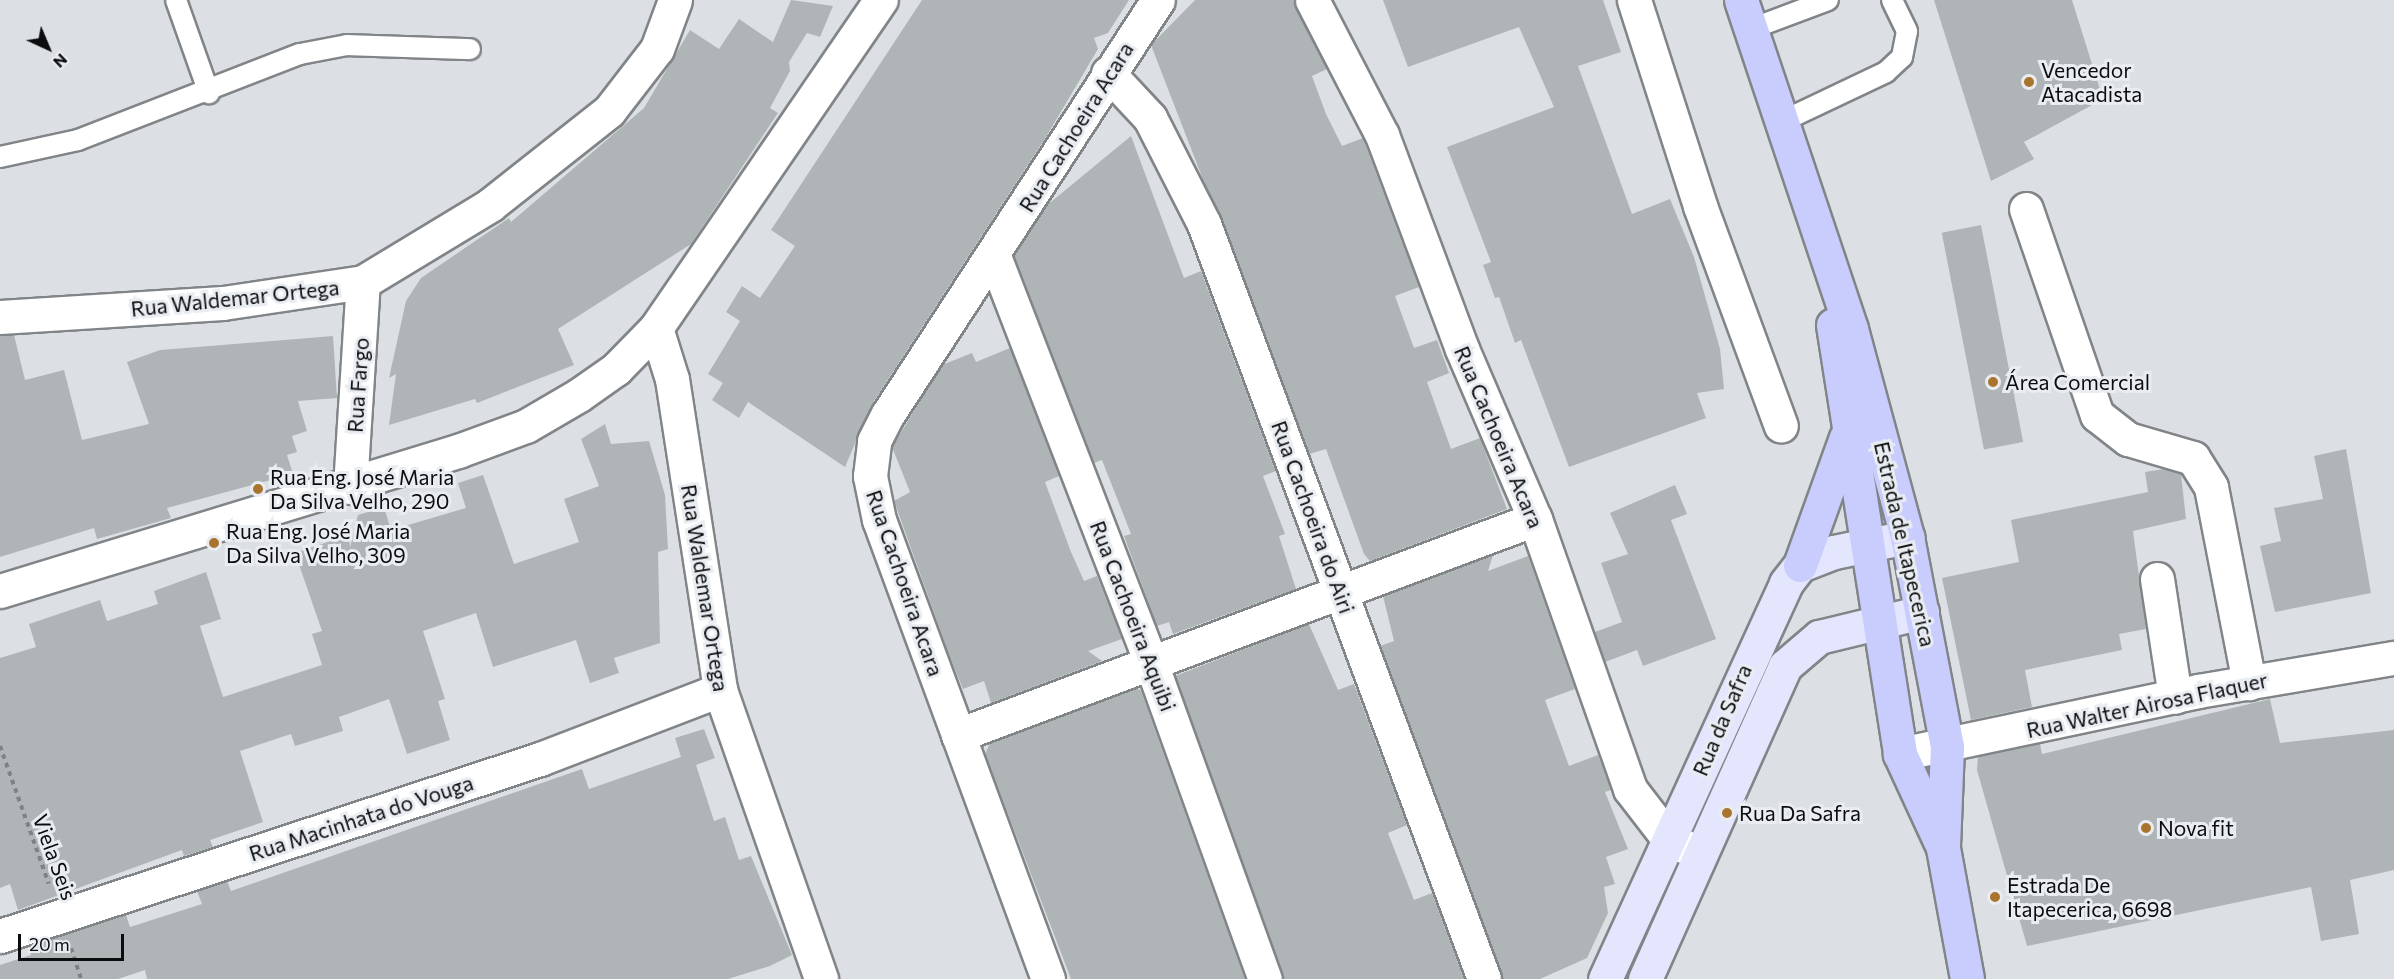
<!DOCTYPE html>
<meta charset="utf-8">
<style>
body{margin:0}
#map{position:relative;width:2394px;height:979px;overflow:hidden;background:#dce0e4;font-family:Commissioner,sans-serif}
div>[style]{position:absolute}
.building>*{inset:0;background:#afb5b6;transform-origin:0 0}
.path>*{height:4px;margin-top:-2px;transform-origin:0;background:repeating-linear-gradient(90deg,#7f8285 0 4.5px,transparent 0 9px)}
.roads{filter:drop-shadow(2px 0 #818588) drop-shadow(-2px 0 #818588) drop-shadow(0 2px #818588) drop-shadow(0 -2px #818588)}
.lane>*{height:20px;margin:-10px;padding:0 10px;transform-origin:10px;border-radius:10px;background:#fff}
.street>*{height:33px;margin:-16.5px;padding:0 16.5px;transform-origin:16.5px;border-radius:16.5px;background:#fff}
.secondary>*{height:33px;margin:-16.5px;padding:0 16.5px;transform-origin:16.5px;border-radius:16.5px;background:#e4e6fe}
.primary>*{height:33px;margin:-16.5px;padding:0 16.5px;transform-origin:16.5px;border-radius:16.5px;background:#c9cdfd}
.dots>*{width:16px;height:16px;translate:-50% -50%;box-sizing:border-box;border:3px solid #e9edf2;border-radius:50%}
span{translate:-50% -50%;white-space:nowrap;text-align:center;line-height:1.15;-webkit-text-stroke:6px #e9edf2;paint-order:stroke}
.poi-label{font-size:21px;color:#0b0c0e}
.left{translate:0 -50%;text-align:left}
.street-label{font-size:21px;color:#0b0c0e}
.north{position:absolute;left:18px;top:18px;width:60px;height:60px;-webkit-text-stroke:4px #e9edf2;paint-order:stroke;rotate:136deg;font-size:16px;font-weight:700;line-height:24px;text-align:center;color:#0b0c0e}
.north::after{content:'';display:block;margin:auto;width:21px;height:27px;background:#0b0c0e;clip-path:polygon(50% 0,100% 100%,50% 72%,0 100%)}
.scale{position:absolute;left:18px;top:934px;width:106px;height:27px;box-sizing:border-box;border:3px solid #0b0c0e;border-top:0;padding-left:8px;font-size:18px;line-height:21px;white-space:nowrap;color:#0b0c0e;-webkit-text-stroke:4px #e9edf2;paint-order:stroke}
</style>
<div id="map">
<div class="building">
<div style="clip-path:polygon(791px 0,833px 6px,820px 37px,807px 33px,789px 62px,790px 71px,770px 108px,778px 113px,691px 244px,558px 329px,574px 365px,477px 403px,475px 399px,389px 425px,396px 374px,389px 378px,406px 301px,421px 278px,509px 218px,511px 222px,644px 108px,690px 30px,719px 49px,739px 19px,773px 42px)"></div>
<div style="clip-path:polygon(922px 0,1129px 0,1108px 33px,1094px 38px,1098px 49px,1046px 137px,872px 404px,845px 467px,748px 402px,739px 418px,712px 400px,723px 383px,708px 374px,740px 321px,726px 312px,742px 286px,760px 298px,795px 246px,771px 230px)"></div>
<div style="clip-path:polygon(1195px 0,1293px 0,1327px 69px,1312px 76px,1326px 114px,1342px 146px,1363px 138px,1419px 287px,1395px 296px,1414px 348px,1437px 340px,1449px 373px,1427px 382px,1451px 449px,1480px 438px,1507px 509px,1370px 561px,1364px 554px,1326px 449px,1309px 454px,1151px 45px)"></div>
<div style="clip-path:polygon(1383px 0,1603px 0,1621px 52px,1578px 66px,1632px 214px,1670px 199px,1694px 257px,1720px 349px,1724px 389px,1697px 393px,1706px 418px,1569px 467px,1521px 340px,1515px 343px,1499px 297px,1495px 298px,1483px 265px,1491px 262px,1447px 147px,1554px 107px,1519px 27px,1408px 67px)"></div>
<div style="clip-path:polygon(1934px 0,2072px 0,2103px 99px,2024px 142px,2034px 159px,1991px 181px)"></div>
<div style="clip-path:polygon(1131px 136px,1184px 278px,1201px 271px,1274px 467px,1276px 471px,1263px 476px,1285px 534px,1279px 536px,1296px 589px,1173px 634px,1169px 622px,1157px 626px,1124px 536px,1131px 534px,1102px 460px,1094px 463px,1014px 255px,1046px 206px)"></div>
<div style="left:1981px;top:225px;width:221px;height:40px;rotate:79deg"></div>
<div style="clip-path:polygon(14px 335px,25px 380px,64px 370px,82px 440px,149px 424px,127px 362px,160px 350px,333px 336px,337px 398px,298px 401px,307px 431px,292px 436px,297px 452px,287px 455px,293px 474px,167px 508px,171px 518px,97px 539px,94px 528px,0 557px,0 336px)"></div>
<div style="clip-path:polygon(1010px 348px,1059px 476px,1045px 482px,1071px 552px,1084px 581px,1097px 576px,1122px 639px,1088px 651px,1102px 661px,991px 703px,984px 681px,963px 689px,951px 660px,894px 501px,910px 492px,892px 447px,942px 365px,972px 353px,976px 362px)"></div>
<div style="clip-path:polygon(605px 424px,611px 444px,649px 441px,665px 495px,668px 549px,658px 552px,660px 643px,614px 658px,619px 673px,590px 683px,576px 640px,493px 667px,476px 613px,423px 631px,445px 699px,438px 701px,450px 740px,407px 754px,389px 699px,339px 717px,343px 731px,295px 746px,291px 734px,240px 751px,263px 822px,210px 840px,213px 847px,184px 856px,182px 850px,18px 910px,10px 884px,0 888px,0 658px,36px 647px,29px 624px,100px 600px,107px 621px,158px 604px,154px 591px,206px 572px,221px 619px,200px 626px,223px 697px,322px 665px,312px 634px,322px 631px,295px 553px,349px 535px,350px 548px,358px 515px,384px 507px,391px 530px,466px 508px,458px 483px,483px 475px,514px 564px,579px 542px,564px 499px,599px 486px,581px 439px)"></div>
<div style="clip-path:polygon(2346px 449px,2371px 593px,2275px 612px,2260px 546px,2281px 541px,2274px 508px,2323px 499px,2314px 456px)"></div>
<div style="clip-path:polygon(2164px 469px,2181px 474px,2186px 519px,2133px 531px,2146px 629px,2119px 634px,2122px 650px,2025px 670px,2032px 707px,1971px 720px,1942px 578px,2019px 562px,2011px 520px,2148px 492px,2145px 472px)"></div>
<div style="clip-path:polygon(1675px 485px,1687px 514px,1671px 520px,1716px 639px,1643px 666px,1637px 650px,1605px 662px,1595px 632px,1622px 622px,1601px 563px,1628px 554px,1610px 513px)"></div>
<div style="clip-path:polygon(1493px 555px,1488px 571px,1528px 556px,1575px 689px,1545px 700px,1569px 766px,1598px 755px,1611px 790px,1605px 792px,1628px 849px,1606px 857px,1615px 884px,1604px 887px,1608px 913px,1587px 958px,1540px 979px,1502px 979px,1380px 646px,1394px 641px,1383px 596px)"></div>
<div style="clip-path:polygon(1309px 624px,1338px 690px,1354px 684px,1407px 825px,1388px 833px,1414px 900px,1432px 893px,1464px 979px,1283px 979px,1175px 676px)"></div>
<div style="clip-path:polygon(1137px 688px,1141px 691px,1245px 979px,1071px 979px,985px 754px,990px 743px)"></div>
<div style="clip-path:polygon(2270px 699px,2280px 743px,2394px 730px,2394px 870px,2350px 880px,2359px 934px,2321px 941px,2311px 887px,2027px 946px,1977px 770px,1978px 757px,2040px 744px,2042px 754px)"></div>
<div style="clip-path:polygon(704px 729px,715px 758px,696px 765px,714px 821px,725px 817px,739px 860px,751px 856px,792px 955px,770px 966px,728px 979px,147px 979px,145px 970px,118px 979px,0 979px,0 965px,31px 955px,29px 946px,126px 915px,130px 927px,202px 904px,197px 891px,227px 881px,231px 891px,582px 769px,589px 789px,681px 757px,675px 738px)"></div>
</div>
<div class="path">
<div style="left:0;top:746px;width:146px;rotate:70.5deg"></div>
<div style="left:71px;top:948px;width:33px;rotate:72deg"></div>
</div>
<div class="roads">
<div class="lane">
<div style="left:176px;top:0;width:99px;rotate:70.5deg"></div>
<div style="left:1751px;top:29px;width:82px;rotate:-20.6deg"></div>
<div style="left:1783px;top:121px;width:114px;rotate:-25.4deg"></div>
<div style="left:1886px;top:72px;width:22px;rotate:-43deg"></div>
<div style="left:1902px;top:57px;width:26px;rotate:-79deg"></div>
<div style="left:1907px;top:31px;width:34px;rotate:-116deg"></div>
<div style="left:0;top:157px;width:80px;rotate:-12.3deg"></div>
<div style="left:78px;top:140px;width:238px;rotate:-21.2deg"></div>
<div style="left:300px;top:54px;width:48px;rotate:-10.8deg"></div>
<div style="left:347px;top:45px;width:123px;rotate:1.9deg"></div>
</div>
<div class="street">
<div style="left:1312px;top:0;width:152px;rotate:62.6deg"></div>
<div style="left:1382px;top:135px;width:228px;rotate:69.5deg"></div>
<div style="left:1462px;top:349px;width:185px;rotate:66.8deg"></div>
<div style="left:1535px;top:519px;width:286px;rotate:70.6deg"></div>
<div style="left:1630px;top:789px;width:66px;rotate:52.4deg"></div>
<div style="left:1670px;top:841px;width:25px;rotate:21deg"></div>
<div style="left:1634px;top:0;width:216px;rotate:72.2deg"></div>
<div style="left:1700px;top:206px;width:234px;rotate:69.8deg"></div>
<div style="left:1108px;top:73px;width:62px;rotate:47deg"></div>
<div style="left:1150px;top:118px;width:119px;rotate:63deg"></div>
<div style="left:1204px;top:224px;width:805px;rotate:69.65deg"></div>
<div style="left:2026px;top:209px;width:218px;rotate:71deg"></div>
<div style="left:2097px;top:415px;width:39px;rotate:38deg"></div>
<div style="left:2128px;top:439px;width:68px;rotate:16.3deg"></div>
<div style="left:2193px;top:458px;width:34px;rotate:58deg"></div>
<div style="left:2211px;top:487px;width:200px;rotate:79deg"></div>
<div style="left:994px;top:256px;width:436px;rotate:68.9deg"></div>
<div style="left:1151px;top:663px;width:336px;rotate:70.2deg"></div>
<div style="left:0;top:317px;width:223px;rotate:-3.6deg"></div>
<div style="left:223px;top:303px;width:142px;rotate:-8.5deg"></div>
<div style="left:363px;top:282px;width:149px;rotate:-31.2deg"></div>
<div style="left:490px;top:205px;width:152px;rotate:-38.3deg"></div>
<div style="left:609px;top:111px;width:78px;rotate:-52.3deg"></div>
<div style="left:657px;top:49px;width:52px;rotate:-69.8deg"></div>
<div style="left:656px;top:328px;width:53px;rotate:72.6deg"></div>
<div style="left:672px;top:379px;width:315px;rotate:81.2deg"></div>
<div style="left:720px;top:690px;width:306px;rotate:70.7deg"></div>
<div style="left:350px;top:487px;width:205px;rotate:-86.4deg"></div>
<div style="left:2157px;top:579px;width:119px;rotate:81.3deg"></div>
<div style="left:0;top:591px;width:479px;rotate:-17deg"></div>
<div style="left:458px;top:451px;width:72px;rotate:-20.2deg"></div>
<div style="left:526px;top:426px;width:61px;rotate:-30.3deg"></div>
<div style="left:579px;top:395px;width:45px;rotate:-35.1deg"></div>
<div style="left:616px;top:369px;width:57px;rotate:-45.7deg"></div>
<div style="left:656px;top:328px;width:398px;rotate:-55.6deg"></div>
<div style="left:958px;top:735px;width:616px;rotate:-20.52deg"></div>
<div style="left:1900px;top:754px;width:305px;rotate:-11.9deg"></div>
<div style="left:2198px;top:691px;width:199px;rotate:-9.6deg"></div>
<div style="left:0;top:936px;width:568px;rotate:-18.15deg"></div>
<div style="left:540px;top:759px;width:193px;rotate:-21deg"></div>
<div style="left:1048px;top:979px;width:489px;rotate:-110.2deg"></div>
<div style="left:879px;top:520px;width:45px;rotate:-101.6deg"></div>
<div style="left:870px;top:476px;width:35px;rotate:-83deg"></div>
<div style="left:874px;top:441px;width:30px;rotate:-63deg"></div>
<div style="left:888px;top:414px;width:494px;rotate:-56.9deg"></div>
</div>
<div class="secondary">
<div style="left:1605px;top:979px;width:435px;rotate:-65.4deg"></div>
<div style="left:1786px;top:583px;width:23px;rotate:-52deg"></div>
<div style="left:1800px;top:565px;width:36px;rotate:-21deg"></div>
<div style="left:1834px;top:552px;width:75px;rotate:-11.6deg"></div>
<div style="left:1645px;top:979px;width:343px;rotate:-65.9deg"></div>
<div style="left:1785px;top:666px;width:45px;rotate:-40.5deg"></div>
<div style="left:1819px;top:637px;width:106px;rotate:-13.6deg"></div>
</div>
<div class="primary">
<div style="left:1741px;top:0;width:347px;rotate:71.5deg"></div>
<div style="left:1851px;top:329px;width:215px;rotate:74.9deg"></div>
<div style="left:1907px;top:537px;width:214px;rotate:79.2deg"></div>
<div style="left:1947px;top:747px;width:101px;rotate:92.3deg"></div>
<div style="left:1943px;top:848px;width:133px;rotate:79.6deg"></div>
<div style="left:1833px;top:325px;width:434px;rotate:81.1deg"></div>
<div style="left:1900px;top:754px;width:96px;rotate:65.3deg"></div>
<div style="left:1800px;top:565px;width:136px;rotate:-70.2deg"></div>
</div>
</div>
<div class="dots">
<div style="left:2029px;top:82px;background:#a9742d"></div>
<div style="left:1993px;top:382px;background:#a9742d"></div>
<div style="left:258px;top:489px;background:#a9742d"></div>
<div style="left:214px;top:543px;background:#a9742d"></div>
<div style="left:1727px;top:813px;background:#a9742d"></div>
<div style="left:2146px;top:828px;background:#a9742d"></div>
<div style="left:1995px;top:897px;background:#a9742d"></div>
</div>
<div class="poi-label">
<span class="left" style="left:2041px;top:82px">Vencedor<br>Atacadista</span>
<span class="left" style="left:2005px;top:382px">Área Comercial</span>
<span class="left" style="left:270px;top:489px">Rua Eng. José Maria<br>Da Silva Velho, 290</span>
<span class="left" style="left:226px;top:543px">Rua Eng. José Maria<br>Da Silva Velho, 309</span>
<span class="left" style="left:1739px;top:813px">Rua Da Safra</span>
<span class="left" style="left:2158px;top:828px">Nova fit</span>
<span class="left" style="left:2007px;top:897px">Estrada De<br>Itapecerica, 6698</span>
</div>
<div class="street-label">
<span style="left:1076px;top:127px;rotate:-58deg">Rua Cachoeira Acara</span>
<span style="left:235px;top:298px;rotate:-6deg">Rua Waldemar Ortega</span>
<span style="left:358px;top:385px;rotate:-86deg">Rua Fargo</span>
<span style="left:1499px;top:437px;rotate:67deg">Rua Cachoeira Acara</span>
<span style="left:1313px;top:517px;rotate:70deg">Rua Cachoeira do Airi</span>
<span style="left:1905px;top:544px;rotate:77deg">Estrada de Itapecerica</span>
<span style="left:905px;top:583px;rotate:71deg">Rua Cachoeira Acara</span>
<span style="left:705px;top:588px;rotate:81deg">Rua Waldemar Ortega</span>
<span style="left:1133px;top:616px;rotate:69deg">Rua Cachoeira Aquibi</span>
<span style="left:2147px;top:705px;rotate:-12deg">Rua Walter Airosa Flaquer</span>
<span style="left:1722px;top:720px;rotate:-67deg">Rua da Safra</span>
<span style="left:361px;top:818px;rotate:-18deg">Rua Macinhata do Vouga</span>
<span style="left:55px;top:857px;rotate:70deg">Viela Seis</span>
</div>
<div class="north">N</div>
<div class="scale">20 m</div>
</div>
